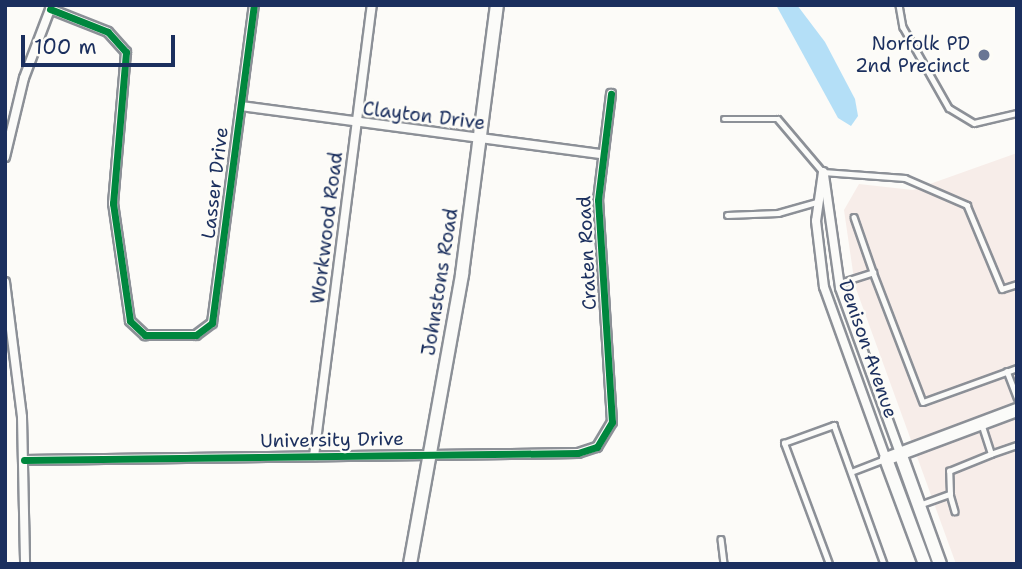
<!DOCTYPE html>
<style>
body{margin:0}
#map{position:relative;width:1022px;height:569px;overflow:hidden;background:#fcfbf8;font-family:"Shantell Sans",sans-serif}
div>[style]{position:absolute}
.built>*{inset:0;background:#f7ede9}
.water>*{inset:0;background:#b4dff7}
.roads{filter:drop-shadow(2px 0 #8c9097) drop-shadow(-2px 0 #8c9097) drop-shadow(0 2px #8c9097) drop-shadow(0 -2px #8c9097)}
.lane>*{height:4.5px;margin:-2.25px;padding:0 2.25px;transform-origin:2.25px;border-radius:2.25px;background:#fbfbf9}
.street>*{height:8px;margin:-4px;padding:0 4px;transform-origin:4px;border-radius:4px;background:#fbfbf9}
.secondary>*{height:12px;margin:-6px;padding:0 6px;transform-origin:6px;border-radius:6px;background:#fbfbf9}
.cycleway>*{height:7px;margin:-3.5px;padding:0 3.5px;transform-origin:3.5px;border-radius:3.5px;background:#00873e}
.dots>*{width:19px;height:19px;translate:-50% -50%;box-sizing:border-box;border:4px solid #fdfcf7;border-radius:50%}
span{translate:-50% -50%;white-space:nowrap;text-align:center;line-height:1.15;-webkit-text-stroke:5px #fdfcf7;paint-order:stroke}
.poi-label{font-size:19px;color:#1b2f5e}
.right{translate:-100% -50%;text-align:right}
.street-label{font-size:19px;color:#1b2f5e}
.frame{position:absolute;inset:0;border:7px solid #1b2f5e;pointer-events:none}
.scale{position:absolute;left:21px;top:35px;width:154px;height:32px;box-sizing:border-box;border:4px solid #1b2f5e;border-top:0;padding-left:9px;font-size:21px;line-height:24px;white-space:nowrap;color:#1b2f5e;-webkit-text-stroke:5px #fdfcf7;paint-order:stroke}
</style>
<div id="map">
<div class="built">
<div style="clip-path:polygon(1017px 153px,1017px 564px,956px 564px,855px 286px,844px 210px,859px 184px,913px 190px)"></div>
</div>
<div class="water">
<div style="clip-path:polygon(776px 5px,797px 5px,825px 42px,855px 99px,858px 116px,851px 126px,838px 118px)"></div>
</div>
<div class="roads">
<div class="lane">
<div style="left:899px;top:5px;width:22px;rotate:80deg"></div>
<div style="left:903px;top:27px;width:93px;rotate:60.4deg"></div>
<div style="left:949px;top:108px;width:29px;rotate:31deg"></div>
<div style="left:974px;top:123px;width:44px;rotate:-13.1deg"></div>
<div style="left:724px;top:119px;width:54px"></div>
<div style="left:778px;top:119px;width:70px;rotate:49.7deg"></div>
<div style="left:823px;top:172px;width:82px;rotate:4.2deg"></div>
<div style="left:905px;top:178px;width:68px;rotate:23.5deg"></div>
<div style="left:967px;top:205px;width:91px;rotate:67.4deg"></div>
<div style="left:1002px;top:289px;width:16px;rotate:-18deg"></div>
<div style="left:727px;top:215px;width:51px;rotate:-2.2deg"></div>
<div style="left:778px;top:213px;width:41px;rotate:-15.8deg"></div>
<div style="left:854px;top:217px;width:58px;rotate:70.9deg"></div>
<div style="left:840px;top:283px;width:35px;rotate:-18deg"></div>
<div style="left:873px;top:272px;width:139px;rotate:69deg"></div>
<div style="left:923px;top:402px;width:100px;rotate:-19.9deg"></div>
<div style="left:1007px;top:371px;width:28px;rotate:69deg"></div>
<div style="left:991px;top:454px;width:28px;rotate:-19deg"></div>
<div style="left:851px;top:472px;width:36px;rotate:-21deg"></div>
<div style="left:950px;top:494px;width:18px;rotate:74deg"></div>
<div style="left:919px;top:505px;width:33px;rotate:-20deg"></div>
<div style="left:950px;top:494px;width:23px;rotate:-92deg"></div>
<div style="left:949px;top:471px;width:45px;rotate:-22deg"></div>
<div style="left:991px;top:454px;width:32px;rotate:-108deg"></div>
<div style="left:721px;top:539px;width:25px;rotate:83deg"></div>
<div style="left:829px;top:564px;width:129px;rotate:-110.4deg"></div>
<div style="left:784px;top:443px;width:53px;rotate:-19.8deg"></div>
<div style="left:834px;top:425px;width:148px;rotate:70.2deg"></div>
</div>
<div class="street">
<div style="left:50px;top:9px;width:62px;rotate:21.6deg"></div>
<div style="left:108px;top:32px;width:27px;rotate:48deg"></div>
<div style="left:126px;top:52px;width:152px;rotate:94.9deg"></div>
<div style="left:113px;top:203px;width:119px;rotate:81.8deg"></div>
<div style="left:130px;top:321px;width:21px;rotate:43deg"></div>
<div style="left:145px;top:335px;width:51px"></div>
<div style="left:196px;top:335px;width:20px;rotate:-37deg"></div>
<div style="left:212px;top:323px;width:321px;rotate:-82.5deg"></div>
<div style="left:241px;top:106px;width:364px;rotate:7.6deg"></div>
<div style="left:5px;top:157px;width:81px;rotate:-76.5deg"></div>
<div style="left:24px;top:78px;width:76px;rotate:-69.2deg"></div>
<div style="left:823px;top:172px;width:49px;rotate:98.1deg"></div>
<div style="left:816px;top:221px;width:66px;rotate:83.1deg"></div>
<div style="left:824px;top:287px;width:183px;rotate:70.2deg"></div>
<div style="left:824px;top:175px;width:114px;rotate:81.9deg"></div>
<div style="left:840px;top:288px;width:176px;rotate:70deg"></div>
<div style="left:5px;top:282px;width:136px;rotate:82.8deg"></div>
<div style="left:22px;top:417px;width:147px;rotate:88.8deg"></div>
<div style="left:314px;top:456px;width:455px;rotate:-82.7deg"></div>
<div style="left:24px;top:460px;width:554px;rotate:-0.72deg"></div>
<div style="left:578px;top:453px;width:20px;rotate:-18deg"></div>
<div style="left:597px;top:447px;width:29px;rotate:-59deg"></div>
<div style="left:612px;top:422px;width:222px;rotate:-93.6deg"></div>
<div style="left:598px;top:200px;width:107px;rotate:-83deg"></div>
</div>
<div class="secondary">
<div style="left:900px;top:453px;width:118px;rotate:70.2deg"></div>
<div style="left:410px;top:564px;width:295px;rotate:-79.8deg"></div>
<div style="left:462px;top:274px;width:271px;rotate:-82.6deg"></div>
<div style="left:925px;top:564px;width:112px;rotate:-110.4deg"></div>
<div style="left:886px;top:459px;width:140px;rotate:-20.5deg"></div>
</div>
</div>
<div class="cycleway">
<div style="left:50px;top:9px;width:62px;rotate:21.6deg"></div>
<div style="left:108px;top:32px;width:27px;rotate:48deg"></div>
<div style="left:126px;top:52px;width:152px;rotate:94.9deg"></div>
<div style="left:113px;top:203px;width:119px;rotate:81.8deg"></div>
<div style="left:130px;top:321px;width:21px;rotate:43deg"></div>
<div style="left:145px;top:335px;width:51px"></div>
<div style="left:196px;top:335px;width:20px;rotate:-37deg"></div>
<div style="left:212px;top:323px;width:321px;rotate:-82.5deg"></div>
<div style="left:24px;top:460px;width:554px;rotate:-0.72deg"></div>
<div style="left:578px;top:453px;width:20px;rotate:-18deg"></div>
<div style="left:597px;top:447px;width:29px;rotate:-59deg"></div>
<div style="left:612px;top:422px;width:222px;rotate:-93.6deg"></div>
<div style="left:598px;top:200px;width:107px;rotate:-83deg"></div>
</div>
<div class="dots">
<div style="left:984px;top:55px;background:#6a7694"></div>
</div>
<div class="poi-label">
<span class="right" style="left:970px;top:55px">Norfolk PD<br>2nd Precinct</span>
</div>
<div class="street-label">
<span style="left:424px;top:116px;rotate:7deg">Clayton Drive</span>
<span style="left:215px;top:183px;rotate:-83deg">Lasser Drive</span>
<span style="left:327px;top:228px;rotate:-83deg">Workwood Road</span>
<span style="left:587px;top:253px;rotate:-93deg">Craten Road</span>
<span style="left:440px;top:282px;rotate:-81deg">Johnstons Road</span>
<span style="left:868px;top:349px;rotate:71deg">Denison Avenue</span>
<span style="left:332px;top:440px;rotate:-1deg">University Drive</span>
</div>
<div class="frame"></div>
<div class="scale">100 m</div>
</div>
